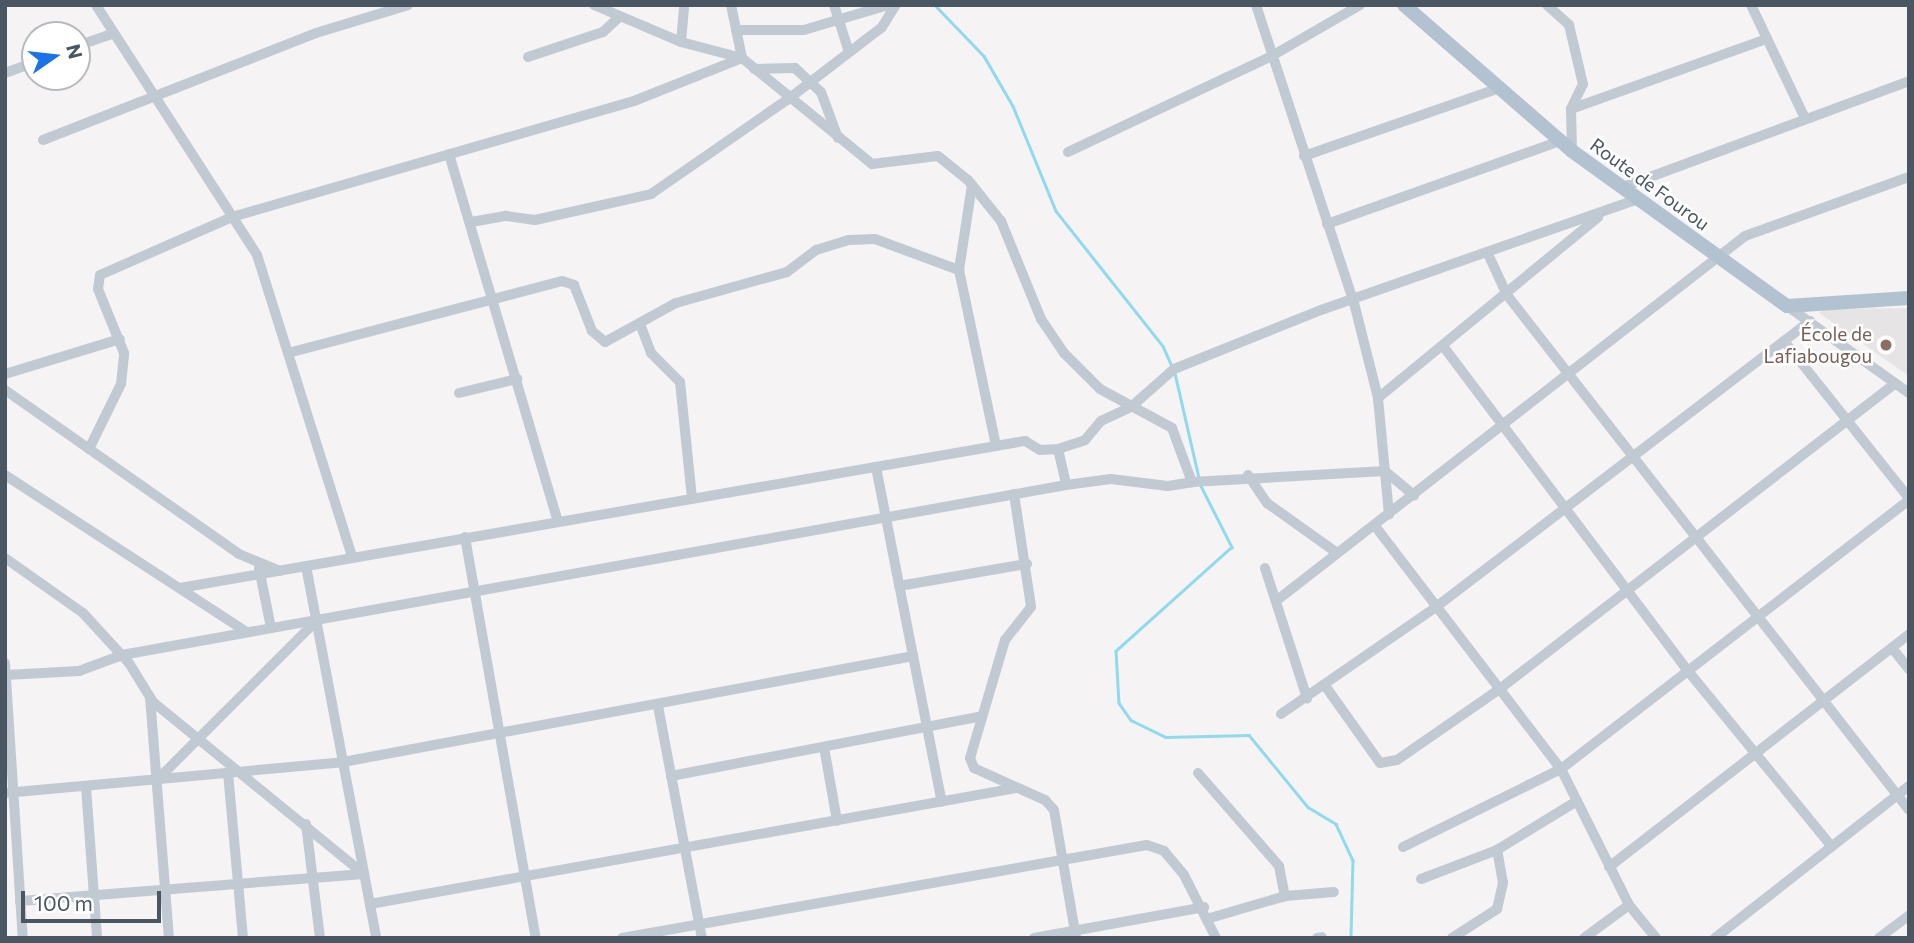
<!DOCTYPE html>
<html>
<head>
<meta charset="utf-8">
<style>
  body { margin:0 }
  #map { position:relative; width:1914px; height:943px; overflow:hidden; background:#f5f3f3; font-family:Commissioner,sans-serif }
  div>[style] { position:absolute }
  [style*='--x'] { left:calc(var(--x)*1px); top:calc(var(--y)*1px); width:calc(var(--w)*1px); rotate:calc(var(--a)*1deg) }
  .education>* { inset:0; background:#e6e4e5 }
  .stream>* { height:2.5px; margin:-1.25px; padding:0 1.25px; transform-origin:1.25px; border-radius:1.25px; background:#90daee }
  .minor>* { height:10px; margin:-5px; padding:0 5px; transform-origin:5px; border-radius:5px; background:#c1cad2 }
  .major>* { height:14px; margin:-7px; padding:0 7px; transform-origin:7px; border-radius:7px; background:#b3c2d1 }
  .dots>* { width:19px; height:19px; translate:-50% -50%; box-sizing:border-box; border:4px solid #fff; border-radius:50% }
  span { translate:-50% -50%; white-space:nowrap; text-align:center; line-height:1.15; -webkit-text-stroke:5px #fff; paint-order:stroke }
  .street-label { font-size:19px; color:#4a5661 }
  .education-label { font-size:19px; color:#785e54 }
  .right { translate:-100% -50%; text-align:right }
  .frame { position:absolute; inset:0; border:7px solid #4a5661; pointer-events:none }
  .north { position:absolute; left:21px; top:21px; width:70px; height:70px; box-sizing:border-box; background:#fff; border:2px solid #b7bbc0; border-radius:50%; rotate:76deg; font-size:19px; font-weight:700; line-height:28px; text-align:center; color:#4a5661 }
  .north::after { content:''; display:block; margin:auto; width:24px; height:32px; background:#1a73e8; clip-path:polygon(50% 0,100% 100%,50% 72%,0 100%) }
  .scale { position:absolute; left:21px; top:891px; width:140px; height:32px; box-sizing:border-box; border:4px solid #4a5661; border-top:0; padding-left:9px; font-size:21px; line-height:24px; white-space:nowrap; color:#4a5661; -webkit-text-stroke:5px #fff; paint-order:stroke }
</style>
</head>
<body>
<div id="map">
  <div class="education">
    <i style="clip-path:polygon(1909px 308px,1909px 376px,1819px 313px,1824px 309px)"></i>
  </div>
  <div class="stream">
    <i style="--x:935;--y:5;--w:71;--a:46.1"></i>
    <i style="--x:984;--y:56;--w:58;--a:59.9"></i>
    <i style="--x:1013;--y:106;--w:113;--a:67.7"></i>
    <i style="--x:1056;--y:211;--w:172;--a:51.6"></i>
    <i style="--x:1163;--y:346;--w:22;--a:66"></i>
    <i style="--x:1175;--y:373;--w:108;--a:77.1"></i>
    <i style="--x:1200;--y:484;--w:71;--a:63.1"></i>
    <i style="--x:1232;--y:547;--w:156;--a:138.1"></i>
    <i style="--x:1116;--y:651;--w:52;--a:86.7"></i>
    <i style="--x:1119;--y:703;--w:21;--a:55"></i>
    <i style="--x:1131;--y:720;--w:39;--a:26"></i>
    <i style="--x:1166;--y:737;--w:83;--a:-1.4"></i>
    <i style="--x:1249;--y:735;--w:93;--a:50.7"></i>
    <i style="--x:1308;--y:807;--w:33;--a:31"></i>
    <i style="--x:1336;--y:824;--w:40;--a:65"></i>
    <i style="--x:1353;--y:860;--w:78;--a:91.5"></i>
  </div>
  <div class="minor">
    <i style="--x:96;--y:5;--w:297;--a:57.2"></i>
    <i style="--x:257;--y:255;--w:317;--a:72.5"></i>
    <i style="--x:594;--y:5;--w:95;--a:23"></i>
    <i style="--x:681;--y:42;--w:63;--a:14.7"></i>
    <i style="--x:742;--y:58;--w:168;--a:39.2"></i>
    <i style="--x:872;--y:164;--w:66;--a:-6.9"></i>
    <i style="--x:938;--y:156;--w:38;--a:39"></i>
    <i style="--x:968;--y:180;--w:53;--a:51.2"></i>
    <i style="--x:1001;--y:221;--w:106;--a:67.8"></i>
    <i style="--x:1041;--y:319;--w:41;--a:55.9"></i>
    <i style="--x:1064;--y:353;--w:51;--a:45"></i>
    <i style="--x:1100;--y:389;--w:82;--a:28.4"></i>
    <i style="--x:1172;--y:428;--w:58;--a:69.7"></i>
    <i style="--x:1192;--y:482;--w:193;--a:-3.3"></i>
    <i style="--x:1385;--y:471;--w:38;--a:40"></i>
    <i style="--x:834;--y:5;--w:49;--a:72.3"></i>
    <i style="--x:1256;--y:5;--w:314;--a:71.8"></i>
    <i style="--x:1354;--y:303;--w:98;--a:75.8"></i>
    <i style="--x:1378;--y:398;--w:117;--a:84.6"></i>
    <i style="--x:1547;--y:5;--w:30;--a:42"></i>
    <i style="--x:1569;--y:25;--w:61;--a:76.7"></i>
    <i style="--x:1583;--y:84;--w:28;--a:116"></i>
    <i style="--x:1571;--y:109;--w:42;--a:88.6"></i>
    <i style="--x:1751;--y:5;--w:125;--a:64.5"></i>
    <i style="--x:736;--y:30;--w:68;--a:0"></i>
    <i style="--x:804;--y:30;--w:88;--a:-16.6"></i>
    <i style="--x:681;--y:42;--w:37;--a:-85"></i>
    <i style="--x:77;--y:46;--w:39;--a:-19"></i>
    <i style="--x:528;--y:57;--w:79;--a:-18.4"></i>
    <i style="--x:603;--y:32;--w:22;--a:-43"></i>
    <i style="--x:754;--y:69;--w:41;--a:-1.4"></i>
    <i style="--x:795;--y:68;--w:35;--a:43"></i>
    <i style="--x:821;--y:92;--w:49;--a:69.7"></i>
    <i style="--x:5;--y:73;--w:32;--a:-20"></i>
    <i style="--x:1571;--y:109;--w:208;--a:-19.7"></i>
    <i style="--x:43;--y:140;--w:293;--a:-21.4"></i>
    <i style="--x:316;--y:33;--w:96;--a:-16.9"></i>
    <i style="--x:1068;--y:152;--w:223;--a:-25.2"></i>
    <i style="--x:1270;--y:57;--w:104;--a:-30"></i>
    <i style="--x:449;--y:154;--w:383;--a:73.5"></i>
    <i style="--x:1304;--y:156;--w:207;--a:-19.2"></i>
    <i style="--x:972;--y:185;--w:86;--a:98.7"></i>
    <i style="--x:959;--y:270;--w:180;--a:78.1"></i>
    <i style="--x:1623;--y:187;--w:305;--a:-20.3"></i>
    <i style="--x:471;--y:222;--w:36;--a:-10"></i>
    <i style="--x:506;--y:216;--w:29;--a:8"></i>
    <i style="--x:535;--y:220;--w:119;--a:-12.6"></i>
    <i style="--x:651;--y:194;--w:165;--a:-34.7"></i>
    <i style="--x:787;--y:100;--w:120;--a:-37.5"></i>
    <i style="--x:882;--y:27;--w:26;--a:-58"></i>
    <i style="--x:1327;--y:224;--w:247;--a:-19.6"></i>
    <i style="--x:1488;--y:254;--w:45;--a:65.1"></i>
    <i style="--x:1507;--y:295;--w:653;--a:52.03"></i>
    <i style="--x:1787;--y:306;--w:150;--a:35.5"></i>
    <i style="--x:640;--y:324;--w:31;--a:69"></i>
    <i style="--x:651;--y:353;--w:41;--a:45"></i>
    <i style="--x:680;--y:382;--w:117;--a:84.1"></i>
    <i style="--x:1784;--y:341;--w:201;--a:51.5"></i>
    <i style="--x:1443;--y:346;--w:407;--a:53"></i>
    <i style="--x:1688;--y:671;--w:226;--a:50.7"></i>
    <i style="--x:288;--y:353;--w:283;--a:-14.7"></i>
    <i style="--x:562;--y:281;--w:13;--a:18"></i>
    <i style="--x:574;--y:285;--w:49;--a:68.6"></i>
    <i style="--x:592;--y:331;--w:17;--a:40"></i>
    <i style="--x:605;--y:342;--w:81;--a:-28.8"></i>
    <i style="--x:676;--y:303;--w:115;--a:-15.6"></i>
    <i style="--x:787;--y:272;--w:36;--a:-37"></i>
    <i style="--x:816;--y:250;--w:34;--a:-17"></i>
    <i style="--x:849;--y:240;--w:26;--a:-2"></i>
    <i style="--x:875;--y:239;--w:90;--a:20.3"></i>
    <i style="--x:5;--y:374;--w:120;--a:-16.9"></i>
    <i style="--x:5;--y:390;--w:286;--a:35"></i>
    <i style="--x:239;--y:554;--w:44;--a:22.5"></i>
    <i style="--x:459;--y:393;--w:60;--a:-13.6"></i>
    <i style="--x:1378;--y:398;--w:285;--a:-39.4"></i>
    <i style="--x:89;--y:449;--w:72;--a:-63.8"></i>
    <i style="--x:121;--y:384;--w:31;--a:-84"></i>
    <i style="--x:124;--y:353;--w:69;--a:-112.1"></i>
    <i style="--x:98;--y:289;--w:14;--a:-82"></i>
    <i style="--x:100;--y:275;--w:144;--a:-23.7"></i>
    <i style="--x:232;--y:217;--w:418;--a:-16.1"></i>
    <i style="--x:634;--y:101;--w:116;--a:-21.7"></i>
    <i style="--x:742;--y:58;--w:54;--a:-101.7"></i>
    <i style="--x:1058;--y:449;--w:37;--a:77"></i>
    <i style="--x:876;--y:467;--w:341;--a:78.9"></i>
    <i style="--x:5;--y:475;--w:288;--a:33"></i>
    <i style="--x:1248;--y:475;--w:34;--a:56"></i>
    <i style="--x:1267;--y:503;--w:86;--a:35.5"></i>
    <i style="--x:1014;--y:494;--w:114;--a:81.4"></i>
    <i style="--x:1031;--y:607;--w:42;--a:128.2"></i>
    <i style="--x:1005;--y:640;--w:123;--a:106.5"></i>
    <i style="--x:970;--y:758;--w:11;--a:68"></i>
    <i style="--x:974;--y:768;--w:78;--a:24.3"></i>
    <i style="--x:1045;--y:800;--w:13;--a:48"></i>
    <i style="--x:1054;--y:810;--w:130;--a:80.2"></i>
    <i style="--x:1375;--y:526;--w:306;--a:52.6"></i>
    <i style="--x:1561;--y:769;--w:152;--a:63.4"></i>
    <i style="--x:1629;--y:905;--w:43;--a:50.7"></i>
    <i style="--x:465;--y:537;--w:407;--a:80"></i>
    <i style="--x:5;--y:558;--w:95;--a:35.2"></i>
    <i style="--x:83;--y:613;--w:68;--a:47.4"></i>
    <i style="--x:129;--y:663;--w:46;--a:58.4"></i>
    <i style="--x:153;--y:702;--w:272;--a:39.2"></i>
    <i style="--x:306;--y:566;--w:379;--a:79.3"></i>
    <i style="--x:259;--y:568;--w:61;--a:78.7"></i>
    <i style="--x:1265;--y:568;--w:137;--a:72.1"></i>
    <i style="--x:899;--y:586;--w:130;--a:-9.8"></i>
    <i style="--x:180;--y:588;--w:858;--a:-9.87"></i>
    <i style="--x:1025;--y:441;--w:17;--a:31"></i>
    <i style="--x:1040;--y:450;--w:18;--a:-3"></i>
    <i style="--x:1058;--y:449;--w:28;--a:-18"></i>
    <i style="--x:1085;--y:440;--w:25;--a:-50"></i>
    <i style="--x:1101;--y:421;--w:33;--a:-25"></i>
    <i style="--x:1131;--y:407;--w:57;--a:-41.5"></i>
    <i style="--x:1174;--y:369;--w:158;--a:-21.9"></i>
    <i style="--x:1321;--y:310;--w:336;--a:-19.3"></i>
    <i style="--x:1276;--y:601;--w:594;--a:-37.89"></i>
    <i style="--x:1745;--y:236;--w:174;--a:-19.8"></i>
    <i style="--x:1892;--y:648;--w:27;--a:51"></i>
    <i style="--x:5;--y:663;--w:276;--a:86.3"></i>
    <i style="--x:6;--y:675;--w:73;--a:-3.1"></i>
    <i style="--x:79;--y:671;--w:46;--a:-20.4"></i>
    <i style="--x:122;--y:655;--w:959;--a:-10.21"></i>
    <i style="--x:1066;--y:485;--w:45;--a:-7.6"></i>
    <i style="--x:1111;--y:479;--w:57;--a:7"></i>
    <i style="--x:1168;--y:486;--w:24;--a:-9"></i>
    <i style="--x:1326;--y:687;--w:93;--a:54.6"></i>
    <i style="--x:1380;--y:763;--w:17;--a:-10"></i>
    <i style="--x:1397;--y:760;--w:126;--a:-34.7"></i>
    <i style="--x:1501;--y:688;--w:498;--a:-37.7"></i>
    <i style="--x:150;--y:697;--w:242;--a:85.5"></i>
    <i style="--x:658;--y:706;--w:236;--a:79.3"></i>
    <i style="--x:1281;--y:714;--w:188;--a:-34.6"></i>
    <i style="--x:1436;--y:607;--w:471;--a:-37.4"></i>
    <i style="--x:824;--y:747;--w:75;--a:80"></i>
    <i style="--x:228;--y:773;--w:166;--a:84.8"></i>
    <i style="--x:1198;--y:773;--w:123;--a:48.9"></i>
    <i style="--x:1279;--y:866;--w:31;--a:79"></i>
    <i style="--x:671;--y:776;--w:317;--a:-10.9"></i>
    <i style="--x:157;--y:780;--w:226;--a:-45"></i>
    <i style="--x:86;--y:787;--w:151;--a:85.8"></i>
    <i style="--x:5;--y:793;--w:339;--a:-5.2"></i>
    <i style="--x:343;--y:762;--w:580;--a:-10.53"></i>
    <i style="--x:306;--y:824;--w:115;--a:83"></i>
    <i style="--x:1403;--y:847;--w:176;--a:-26.3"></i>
    <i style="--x:1561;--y:769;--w:440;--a:-37.7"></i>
    <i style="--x:1609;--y:867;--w:380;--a:-37.8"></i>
    <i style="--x:1421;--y:879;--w:81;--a:-20.9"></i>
    <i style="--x:1497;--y:850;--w:94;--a:-31.5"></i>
    <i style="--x:20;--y:901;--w:345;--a:-4.5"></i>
    <i style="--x:370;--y:904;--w:656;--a:-10.18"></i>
    <i style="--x:1210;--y:918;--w:78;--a:-16.3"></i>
    <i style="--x:1285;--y:896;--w:49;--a:-4.7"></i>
    <i style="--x:622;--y:938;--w:533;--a:-10.05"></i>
    <i style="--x:1147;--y:845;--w:18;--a:19"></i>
    <i style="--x:1164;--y:851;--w:31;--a:50"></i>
    <i style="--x:1184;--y:875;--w:71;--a:63.1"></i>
    <i style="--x:1034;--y:938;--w:173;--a:-10.3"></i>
    <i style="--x:1317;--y:938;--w:5;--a:-11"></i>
    <i style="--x:1452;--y:938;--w:54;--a:-32.8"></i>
    <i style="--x:1497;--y:909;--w:27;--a:-77"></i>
    <i style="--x:1503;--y:883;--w:34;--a:-100"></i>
    <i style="--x:1584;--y:938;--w:56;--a:-36.3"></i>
    <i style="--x:1715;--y:938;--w:246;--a:-38.1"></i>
    <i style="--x:1879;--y:938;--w:38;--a:-37"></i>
  </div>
  <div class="major">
    <i style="--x:1404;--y:5;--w:223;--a:41"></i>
    <i style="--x:1572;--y:151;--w:265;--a:35.8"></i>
    <i style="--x:1787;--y:306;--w:122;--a:-3.8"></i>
  </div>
  <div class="dots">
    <i style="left:1886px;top:345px;background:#8d6e63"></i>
  </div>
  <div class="street-label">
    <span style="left:1650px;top:184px;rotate:36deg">Route de Fourou</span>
  </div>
  <div class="education-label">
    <span class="right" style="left:1872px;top:345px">École de<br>Lafiabougou</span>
  </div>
  <div class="frame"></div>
  <div class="north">N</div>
  <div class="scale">100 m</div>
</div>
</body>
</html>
